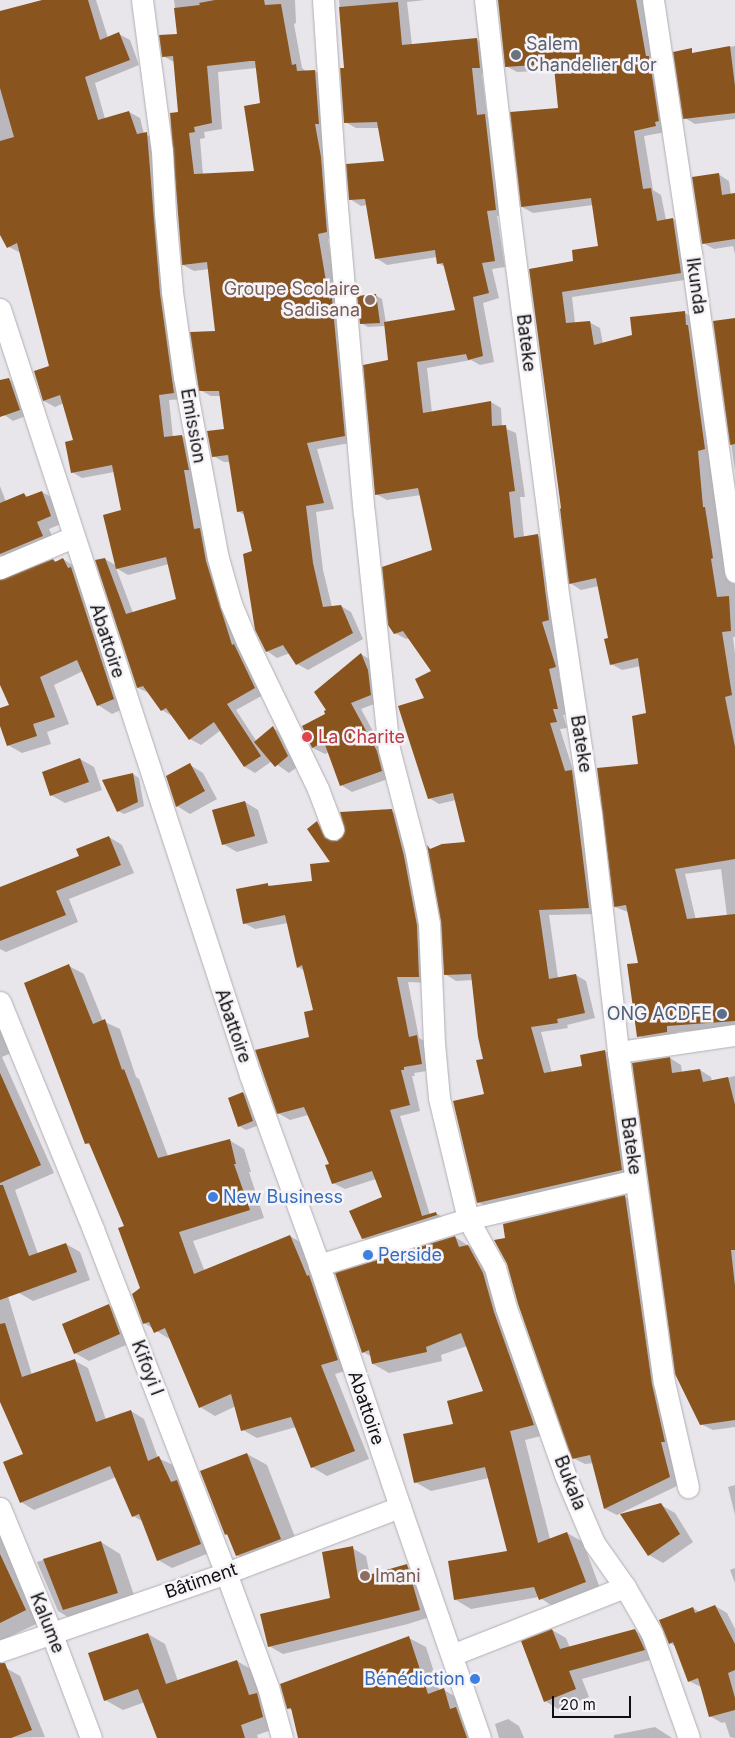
<!DOCTYPE html>
<html>
<head>
<meta charset="utf-8">
<style>
  body { margin:0 }
  #map { position:relative; width:735px; height:1738px; overflow:hidden; background:#e9e6eb; font-family:Inter,sans-serif }
  div>[style] { position:absolute }
  [style*='--x'] { left:calc(var(--x)*1px); top:calc(var(--y)*1px); width:calc(var(--w)*1px); rotate:calc(var(--a)*1deg) }
  .shadow>* { inset:0; background:#0003 }
  .building>* { inset:0; background:#89541d }
  .roads { filter:drop-shadow(0 0 1px #b1aeb3) drop-shadow(0 0 1px #b1aeb3) }
  .street>* { height:21px; margin:-10.5px; padding:0 10.5px; transform-origin:10.5px; border-radius:10.5px; background:#fff }
  .dots>* { width:14px; height:14px; translate:-50% -50%; box-sizing:border-box; border:2px solid #f6f4f8; border-radius:50% }
  span { translate:-50% -50%; white-space:nowrap; text-align:center; line-height:1.15; -webkit-text-stroke:5px #f6f4f8; paint-order:stroke }
  .worship-label { font-size:18px; color:#5b616d }
  .left { translate:0 -50%; text-align:left }
  .street-label { font-size:18px; color:#100f10 }
  .education-label { font-size:18px; color:#785e54 }
  .right { translate:-100% -50%; text-align:right }
  .health-label { font-size:18px; color:#be3a42 }
  .service-label { font-size:18px; color:#4e5e75 }
  .shop-label { font-size:18px; color:#366cbe }
  .scale { position:absolute; left:552px; top:1696px; width:79px; height:22px; box-sizing:border-box; border:2px solid #100f10; border-top:0; padding-left:6px; font-size:15px; line-height:18px; white-space:nowrap; color:#100f10; -webkit-text-stroke:4px #f6f4f8; paint-order:stroke }
</style>
</head>
<body>
<div id="map">
  <div class="shadow">
    <i style="clip-path:polygon(evenodd,48px 0,96px 0,108px 38px,119px 34px,130px 40px,139px 65px,95px 83px,105px 119px,129px 112px,140px 118px,144px 134px,157px 139px,184px 399px,169px 400px,173px 437px,182px 436px,192px 442px,265px 694px,236px 710px,257px 742px,273px 728px,287px 736px,301px 764px,289px 773px,272px 761px,255px 773px,245px 767px,221px 730px,201px 745px,190px 739px,172px 716px,162px 710px,149px 693px,138px 688px,105px 559px,117px 566px,122px 511px,114px 472px,82px 478px,72px 472px,75px 441px,64px 403px,55px 407px,44px 401px,35px 372px,51px 366px,21px 253px,9px 247px,0 228px,0 13px,48px 0,169px 564px,177px 600px,133px 613px,116px 568px,128px 575px,169px 564px)"></i>
    <i style="clip-path:polygon(evenodd,174px 0,295px 0,296px 23px,294px 24px,302px 68px,307px 72px,315px 71px,325px 77px,337px 238px,328px 239px,339px 304px,355px 442px,317px 449px,334px 509px,316px 512px,323px 570px,332px 607px,341px 606px,351px 612px,363px 639px,308px 670px,297px 664px,290px 653px,277px 658px,267px 651px,254px 552px,246px 516px,238px 511px,230px 462px,224px 462px,213px 456px,225px 430px,221px 396px,211px 396px,200px 390px,217px 332px,209px 269px,194px 271px,183px 265px,179px 113px,174px 62px,163px 56px,179px 35px,174px 0,257px 68px,262px 104px,256px 172px,203px 175px,200px 139px,205px 138px,204px 132px,222px 129px,218px 72px,257px 68px)"></i>
    <i style="clip-path:polygon(339px 0,425px 0,407px 2px,412px 45px,476px 39px,487px 45px,490px 73px,482px 74px,487px 116px,496px 122px,506px 215px,497px 216px,505px 267px,492px 269px,499px 298px,483px 303px,494px 362px,480px 365px,471px 360px,427px 368px,432px 413px,491px 402px,501px 408px,502px 427px,516px 433px,525px 497px,520px 497px,524px 537px,537px 535px,548px 541px,566px 673px,559px 675px,568px 714px,563px 715px,567px 728px,560px 729px,574px 773px,582px 778px,599px 914px,549px 915px,558px 978px,576px 975px,586px 981px,595px 1018px,567px 1025px,568px 1028px,541px 1032px,552px 1073px,584px 1067px,605px 1051px,616px 1058px,632px 1176px,489px 1208px,478px 1202px,485px 1095px,484px 1060px,473px 980px,456px 981px,445px 974px,443px 922px,429px 848px,432px 850px,467px 843px,456px 800px,439px 804px,429px 798px,426px 699px,433px 671px,410px 638px,406px 639px,395px 633px,434px 551px,421px 495px,387px 500px,376px 494px,390px 361px,386px 326px,368px 327px,361px 323px,375px 295px,382px 299px,386px 323px,456px 311px,445px 267px,438px 263px,437px 257px,387px 265px,376px 258px,367px 205px,361px 206px,350px 199px,385px 162px,379px 128px,356px 128px,345px 122px,346px 69px)"></i>
    <i style="clip-path:polygon(evenodd,498px 0,646px 0,666px 132px,644px 136px,653px 190px,661px 195px,666px 220px,673px 219px,684px 225px,691px 279px,572px 297px,575px 323px,589px 322px,600px 328px,603px 344px,634px 336px,685px 313px,695px 319px,735px 585px,735px 637px,733px 637px,735px 654px,735px 1027px,677px 1032px,678px 1038px,649px 1042px,639px 1036px,639px 964px,628px 912px,615px 907px,647px 714px,641px 666px,622px 670px,611px 664px,610px 639px,599px 586px,581px 590px,570px 583px,563px 509px,530px 270px,575px 262px,600px 247px,593px 205px,533px 213px,522px 207px,559px 110px,556px 70px,517px 72px,506px 66px,498px 0,721px 869px,727px 916px,696px 920px,685px 874px,721px 869px)"></i>
    <i style="clip-path:polygon(735px 46px,735px 119px,695px 124px,685px 118px,679px 57px)"></i>
    <i style="clip-path:polygon(718px 174px,729px 181px,731px 195px,735px 194px,735px 254px,733px 246px,714px 249px,703px 243px)"></i>
    <i style="clip-path:polygon(735px 319px,735px 471px,714px 322px)"></i>
    <i style="clip-path:polygon(9px 379px,18px 385px,28px 415px,13px 421px,0 412px,0 381px)"></i>
    <i style="clip-path:polygon(0 486px,6px 502px,23px 494px,29px 497px,42px 492px,55px 499px,63px 523px,49px 529px,55px 543px,11px 562px,0 555px)"></i>
    <i style="clip-path:polygon(63px 559px,77px 568px,127px 707px,112px 714px,98px 705px,83px 671px,54px 685px,69px 724px,47px 732px,51px 744px,22px 753px,8px 745px,0 722px,0 709px,11px 706px,0 682px,0 583px,53px 560px,57px 562px)"></i>
    <i style="clip-path:polygon(361px 654px,372px 661px,382px 701px,361px 709px,388px 759px,393px 777px,352px 792px,341px 785px,329px 752px,325px 754px,313px 748px,303px 727px,327px 714px)"></i>
    <i style="clip-path:polygon(80px 759px,94px 767px,102px 790px,65px 803px,51px 795px)"></i>
    <i style="clip-path:polygon(190px 765px,203px 773px,217px 799px,190px 814px,177px 806px)"></i>
    <i style="clip-path:polygon(133px 774px,139px 778px,144px 806px,124px 814px,118px 811px)"></i>
    <i style="clip-path:polygon(245px 802px,258px 810px,268px 843px,237px 852px,223px 844px)"></i>
    <i style="clip-path:polygon(391px 811px,403px 817px,430px 983px,408px 982px,419px 1038px,428px 1043px,433px 1070px,414px 1073px,415px 1076px,412px 1076px,420px 1111px,400px 1116px,430px 1215px,436px 1213px,447px 1220px,374px 1244px,363px 1238px,383px 1198px,376px 1179px,345px 1189px,333px 1183px,331px 1165px,308px 1115px,290px 1120px,278px 1113px,311px 1038px,314px 1011px,305px 971px,298px 967px,288px 923px,255px 929px,244px 923px,267px 884px,272px 887px,313px 882px,333px 863px,317px 823px,328px 829px,334px 842px,339px 842px)"></i>
    <i style="clip-path:polygon(109px 837px,122px 845px,134px 873px,69px 899px,78px 922px,6px 952px,0 949px,0 888px,80px 856px)"></i>
    <i style="clip-path:polygon(69px 966px,84px 974px,103px 1021px,120px 1029px,136px 1077px,139px 1079px,168px 1156px,229px 1140px,244px 1149px,251px 1172px,249px 1172px,264px 1218px,193px 1241px,205px 1272px,290px 1236px,305px 1245px,352px 1369px,335px 1374px,369px 1459px,327px 1476px,312px 1467px,296px 1427px,257px 1438px,243px 1430px,236px 1406px,215px 1416px,200px 1407px,171px 1340px,144px 1323px,141px 1288px,125px 1226px,92px 1146px,86px 1143px)"></i>
    <i style="clip-path:polygon(0 1025px,11px 1053px,2px 1057px,54px 1173px,15px 1190px,38px 1254px,66px 1244px,80px 1252px,90px 1280px,33px 1301px,19px 1293px,0 1241px)"></i>
    <i style="clip-path:polygon(670px 1058px,681px 1065px,682px 1073px,700px 1070px,711px 1077px,712px 1081px,735px 1076px,735px 1427px,713px 1430px,701px 1424px)"></i>
    <i style="clip-path:polygon(243px 1093px,249px 1097px,259px 1125px,246px 1130px,239px 1126px)"></i>
    <i style="clip-path:polygon(625px 1197px,637px 1203px,681px 1484px,617px 1515px,605px 1509px,594px 1463px,585px 1464px,573px 1458px)"></i>
    <i style="clip-path:polygon(455px 1237px,484px 1256px,549px 1434px,525px 1440px,550px 1539px,567px 1533px,583px 1542px,601px 1591px,555px 1608px,539px 1597px,471px 1609px,456px 1600px,508px 1552px,489px 1478px,431px 1491px,415px 1482px,455px 1425px,485px 1392px,467px 1346px,441px 1355px,442px 1361px,389px 1373px,373px 1364px,372px 1357px,363px 1352px)"></i>
    <i style="clip-path:polygon(0 1289px,7px 1293px,32px 1375px,75px 1361px,88px 1368px,106px 1420px,131px 1411px,144px 1419px,158px 1458px,173px 1465px,214px 1551px,172px 1568px,158px 1560px,144px 1522px,133px 1516px,116px 1477px,34px 1510px,21px 1502px,25px 1454px,0 1399px)"></i>
    <i style="clip-path:polygon(108px 1305px,122px 1313px,133px 1342px,89px 1361px,75px 1353px)"></i>
    <i style="clip-path:polygon(247px 1454px,267px 1465px,300px 1550px,256px 1567px,237px 1555px,229px 1536px,226px 1534px)"></i>
    <i style="clip-path:polygon(735px 1485px,735px 1515px,728px 1487px)"></i>
    <i style="clip-path:polygon(661px 1505px,675px 1513px,693px 1542px,663px 1563px,649px 1555px)"></i>
    <i style="clip-path:polygon(0 1522px,45px 1620px,0 1641px)"></i>
    <i style="clip-path:polygon(101px 1542px,120px 1554px,137px 1604px,78px 1623px,58px 1611px,37px 1562px)"></i>
    <i style="clip-path:polygon(352px 1548px,366px 1556px,370px 1576px,406px 1566px,420px 1573px,433px 1616px,408px 1624px,283px 1654px,269px 1646px,332px 1599px)"></i>
    <i style="clip-path:polygon(735px 1568px,735px 1583px,730px 1570px)"></i>
    <i style="clip-path:polygon(715px 1606px,727px 1613px,735px 1629px,735px 1738px,730px 1737px,725px 1722px,722px 1723px,710px 1716px,701px 1687px,689px 1681px,675px 1646px,670px 1643px,693px 1608px,700px 1612px)"></i>
    <i style="clip-path:polygon(552px 1630px,566px 1638px,570px 1648px,634px 1630px,648px 1638px,657px 1658px,582px 1679px,589px 1697px,558px 1709px,545px 1701px)"></i>
    <i style="clip-path:polygon(148px 1634px,165px 1644px,178px 1681px,237px 1661px,254px 1671px,280px 1727px,257px 1735px,258px 1738px,158px 1738px,145px 1702px,123px 1710px,105px 1700px)"></i>
    <i style="clip-path:polygon(409px 1638px,426px 1647px,440px 1691px,444px 1690px,461px 1700px,480px 1738px,300px 1738px,293px 1711px,288px 1708px)"></i>
    <i style="clip-path:polygon(6px 1668px,20px 1676px,45px 1737px,0 1738px,0 1671px)"></i>
    <i style="clip-path:polygon(508px 1719px,519px 1726px,524px 1738px,499px 1738px,495px 1724px)"></i>
    <i style="clip-path:polygon(655px 1727px,672px 1738px,614px 1738px,614px 1735px)"></i>
  </div>
  <div class="building">
    <i style="clip-path:polygon(42px 0,88px 0,100px 40px,119px 32px,130px 60px,85px 77px,98px 120px,129px 111px,137px 134px,147px 132px,160px 293px,174px 393px,159px 395px,164px 437px,182px 435px,189px 470px,184px 470px,194px 529px,200px 528px,206px 561px,232px 645px,234px 644px,255px 688px,227px 704px,261px 756px,244px 767px,214px 722px,189px 740px,166px 708px,161px 711px,143px 686px,137px 688px,95px 560px,105px 558px,126px 614px,176px 599px,166px 557px,116px 569px,103px 515px,121px 510px,112px 465px,71px 473px,65px 442px,73px 440px,60px 395px,43px 401px,34px 371px,49px 366px,17px 243px,7px 248px,0 235px,0 141px,14px 137px,0 88px,0 11px)"></i>
    <i style="clip-path:polygon(evenodd,215px 0,264px 0,265px 5px,281px 4px,292px 65px,296px 64px,297px 71px,315px 70px,319px 124px,315px 124px,321px 157px,327px 232px,318px 234px,329px 299px,332px 298px,345px 436px,307px 443px,324px 503px,306px 506px,313px 563px,323px 607px,341px 605px,353px 633px,296px 665px,283px 645px,266px 652px,255px 630px,243px 554px,252px 551px,243px 511px,237px 512px,228px 455px,212px 457px,207px 431px,224px 429px,219px 391px,199px 391px,190px 332px,215px 331px,207px 262px,182px 265px,170px 113px,178px 112px,173px 56px,162px 57px,159px 35px,177px 34px,174px 8px,200px 5px,199px 3px,215px 0,250px 61px,255px 61px,260px 103px,244px 106px,254px 171px,194px 174px,189px 133px,195px 132px,194px 127px,212px 123px,207px 66px,250px 61px)"></i>
    <i style="clip-path:polygon(498px 0,636px 0,646px 56px,649px 56px,659px 121px,655px 122px,656px 126px,634px 131px,643px 189px,651px 188px,657px 221px,673px 218px,681px 273px,562px 292px,566px 323px,590px 321px,594px 345px,632px 335px,630px 317px,685px 311px,686px 325px,688px 325px,705px 449px,698px 451px,703px 507px,705px 507px,713px 558px,711px 559px,717px 597px,729px 596px,731px 631px,722px 632px,732px 695px,725px 697px,735px 747px,735px 859px,675px 869px,687px 919px,735px 914px,735px 1021px,667px 1026px,667px 1032px,637px 1037px,627px 964px,638px 963px,626px 905px,614px 907px,597px 768px,638px 764px,632px 716px,646px 713px,638px 658px,610px 665px,604px 639px,608px 638px,596px 578px,569px 584px,560px 509px,561px 508px,529px 269px,573px 261px,572px 250px,598px 246px,591px 198px,521px 207px,510px 112px,558px 108px,554px 67px,552px 67px,552px 64px,505px 67px)"></i>
    <i style="clip-path:polygon(398px 2px,402px 45px,477px 38px,480px 68px,472px 68px,477px 115px,485px 114px,496px 210px,487px 211px,495px 261px,482px 263px,489px 293px,473px 297px,483px 356px,468px 360px,466px 354px,417px 362px,423px 413px,491px 401px,492px 426px,506px 425px,515px 491px,509px 492px,514px 538px,538px 534px,549px 620px,542px 622px,556px 667px,549px 669px,558px 709px,553px 709px,557px 722px,550px 723px,565px 771px,572px 770px,589px 908px,539px 910px,549px 979px,576px 974px,585px 1013px,557px 1019px,558px 1023px,531px 1027px,544px 1073px,582px 1066px,580px 1055px,605px 1050px,622px 1170px,477px 1203px,453px 1101px,484px 1094px,476px 1060px,483px 1059px,478px 1037px,471px 974px,444px 975px,441px 922px,427px 845px,430px 849px,442px 844px,465px 842px,453px 793px,428px 799px,398px 706px,424px 698px,415px 679px,431px 671px,403px 631px,394px 634px,388px 625px,382px 567px,432px 550px,418px 488px,375px 495px,363px 365px,388px 360px,384px 322px,455px 310px,443px 263px,437px 264px,435px 250px,375px 259px,365px 199px,349px 200px,346px 164px,384px 161px,377px 122px,344px 123px,340px 68px,344px 68px,339px 7px)"></i>
    <i style="clip-path:polygon(730px 46px,735px 86px,735px 113px,683px 119px,673px 52px,692px 48px,692px 53px)"></i>
    <i style="clip-path:polygon(719px 173px,722px 195px,735px 193px,735px 239px,702px 244px,692px 177px)"></i>
    <i style="clip-path:polygon(376px 294px,380px 323px,360px 324px,357px 296px)"></i>
    <i style="clip-path:polygon(735px 318px,735px 444px,730px 445px,713px 321px)"></i>
    <i style="clip-path:polygon(9px 378px,20px 410px,0 417px,0 380px)"></i>
    <i style="clip-path:polygon(42px 491px,51px 516px,37px 522px,43px 536px,0 554px,0 503px,24px 493px,26px 497px)"></i>
    <i style="clip-path:polygon(63px 558px,68px 568px,71px 567px,114px 699px,97px 706px,77px 660px,40px 677px,55px 717px,33px 724px,37px 736px,7px 746px,0 726px,0 708px,9px 705px,0 685px,0 580px,53px 559px,55px 562px)"></i>
    <i style="clip-path:polygon(361px 653px,368px 670px,371px 695px,351px 703px,377px 751px,382px 771px,340px 786px,324px 742px,312px 748px,302px 726px,325px 714px,324px 711px,326px 710px,314px 692px)"></i>
    <i style="clip-path:polygon(273px 726px,288px 756px,275px 767px,254px 742px)"></i>
    <i style="clip-path:polygon(80px 758px,89px 782px,50px 796px,42px 772px)"></i>
    <i style="clip-path:polygon(190px 763px,205px 791px,176px 807px,166px 776px)"></i>
    <i style="clip-path:polygon(133px 773px,138px 802px,117px 812px,102px 780px)"></i>
    <i style="clip-path:polygon(245px 801px,255px 836px,222px 845px,212px 810px)"></i>
    <i style="clip-path:polygon(392px 809px,404px 856px,417px 925px,419px 977px,397px 977px,409px 1037px,417px 1035px,422px 1064px,404px 1067px,404px 1070px,401px 1070px,410px 1105px,390px 1110px,422px 1216px,436px 1212px,437px 1215px,362px 1239px,349px 1211px,382px 1197px,372px 1171px,332px 1184px,325px 1165px,329px 1164px,304px 1107px,277px 1114px,255px 1050px,309px 1037px,304px 1012px,313px 1010px,302px 965px,297px 968px,285px 915px,243px 924px,236px 889px,268px 883px,268px 886px,312px 881px,310px 864px,330px 862px,307px 829px,317px 821px,325px 838px,337px 841px,342px 837px,345px 831px,340px 812px)"></i>
    <i style="clip-path:polygon(109px 836px,121px 865px,56px 891px,66px 915px,0 941px,0 887px,79px 856px,76px 849px)"></i>
    <i style="clip-path:polygon(69px 964px,93px 1024px,105px 1019px,122px 1070px,124px 1069px,158px 1158px,230px 1139px,236px 1164px,234px 1164px,250px 1210px,179px 1232px,194px 1274px,290px 1235px,307px 1276px,309px 1275px,338px 1360px,321px 1365px,355px 1451px,311px 1468px,291px 1417px,241px 1431px,231px 1394px,199px 1408px,165px 1328px,154px 1333px,149px 1322px,143px 1324px,132px 1294px,140px 1288px,118px 1228px,124px 1226px,89px 1143px,85px 1144px,24px 983px)"></i>
    <i style="clip-path:polygon(670px 1057px,672px 1073px,700px 1069px,703px 1082px,728px 1077px,735px 1105px,735px 1250px,731px 1250px,735px 1286px,735px 1420px,700px 1425px,675px 1374px,632px 1063px)"></i>
    <i style="clip-path:polygon(0 1073px,41px 1165px,0 1183px)"></i>
    <i style="clip-path:polygon(243px 1092px,253px 1121px,238px 1127px,228px 1098px)"></i>
    <i style="clip-path:polygon(0 1185px,3px 1185px,29px 1256px,66px 1243px,77px 1272px,0 1300px)"></i>
    <i style="clip-path:polygon(625px 1195px,652px 1384px,665px 1442px,661px 1442px,670px 1477px,604px 1509px,590px 1455px,572px 1459px,518px 1304px,507px 1264px,494px 1240px,505px 1238px,503px 1224px)"></i>
    <i style="clip-path:polygon(455px 1236px,459px 1247px,468px 1245px,483px 1273px,494px 1312px,534px 1425px,510px 1431px,538px 1543px,567px 1532px,586px 1582px,539px 1600px,534px 1587px,454px 1600px,448px 1561px,507px 1551px,485px 1467px,414px 1483px,403px 1434px,453px 1424px,447px 1401px,483px 1391px,461px 1333px,426px 1347px,427px 1352px,372px 1364px,369px 1350px,362px 1353px,335px 1273px)"></i>
    <i style="clip-path:polygon(109px 1304px,120px 1334px,74px 1354px,62px 1324px)"></i>
    <i style="clip-path:polygon(5px 1323px,22px 1377px,75px 1359px,96px 1422px,131px 1410px,148px 1461px,159px 1456px,171px 1482px,177px 1480px,201px 1544px,157px 1561px,139px 1514px,132px 1517px,110px 1466px,20px 1503px,3px 1462px,23px 1454px,0 1402px,0 1324px)"></i>
    <i style="clip-path:polygon(247px 1453px,281px 1539px,236px 1556px,227px 1534px,225px 1535px,200px 1471px)"></i>
    <i style="clip-path:polygon(661px 1503px,680px 1534px,648px 1556px,620px 1514px)"></i>
    <i style="clip-path:polygon(101px 1541px,118px 1593px,63px 1610px,43px 1559px)"></i>
    <i style="clip-path:polygon(353px 1546px,358px 1578px,407px 1564px,420px 1610px,268px 1647px,260px 1614px,330px 1598px,322px 1552px)"></i>
    <i style="clip-path:polygon(0 1554px,26px 1610px,0 1623px)"></i>
    <i style="clip-path:polygon(715px 1605px,735px 1644px,735px 1670px,728px 1673px,735px 1698px,735px 1710px,709px 1717px,698px 1678px,688px 1682px,673px 1642px,669px 1644px,659px 1620px,693px 1607px,695px 1613px)"></i>
    <i style="clip-path:polygon(552px 1629px,560px 1649px,635px 1629px,645px 1650px,569px 1671px,576px 1689px,544px 1702px,521px 1641px)"></i>
    <i style="clip-path:polygon(148px 1633px,166px 1684px,237px 1660px,249px 1695px,257px 1693px,263px 1717px,241px 1725px,245px 1738px,157px 1738px,138px 1689px,104px 1701px,88px 1653px)"></i>
    <i style="clip-path:polygon(409px 1636px,428px 1694px,444px 1688px,450px 1709px,456px 1707px,467px 1738px,298px 1738px,291px 1708px,287px 1709px,280px 1684px)"></i>
    <i style="clip-path:polygon(0 1663px,5px 1663px,32px 1730px,11px 1738px,0 1738px)"></i>
  </div>
  <div class="roads">
    <div class="street">
      <i style="--x:142;--y:0;--w:152;--a:82.5"></i>
      <i style="--x:162;--y:151;--w:62;--a:87.2"></i>
      <i style="--x:165;--y:213;--w:79;--a:84.9"></i>
      <i style="--x:172;--y:292;--w:86;--a:82"></i>
      <i style="--x:184;--y:377;--w:184;--a:79.4"></i>
      <i style="--x:218;--y:558;--w:48;--a:74.2"></i>
      <i style="--x:231;--y:604;--w:41;--a:67.2"></i>
      <i style="--x:247;--y:642;--w:163;--a:64.2"></i>
      <i style="--x:318;--y:789;--w:43;--a:69.4"></i>
      <i style="--x:323;--y:0;--w:196;--a:86.2"></i>
      <i style="--x:336;--y:196;--w:318;--a:85"></i>
      <i style="--x:364;--y:513;--w:237;--a:84"></i>
      <i style="--x:389;--y:749;--w:107;--a:75.4"></i>
      <i style="--x:416;--y:853;--w:72;--a:79.6"></i>
      <i style="--x:429;--y:924;--w:119;--a:87.6"></i>
      <i style="--x:434;--y:1043;--w:55;--a:84.8"></i>
      <i style="--x:439;--y:1098;--w:124;--a:76.5"></i>
      <i style="--x:468;--y:1219;--w:56;--a:61.1"></i>
      <i style="--x:495;--y:1268;--w:41;--a:74.6"></i>
      <i style="--x:506;--y:1308;--w:177;--a:70.5"></i>
      <i style="--x:565;--y:1475;--w:74;--a:66.9"></i>
      <i style="--x:594;--y:1543;--w:54;--a:54.8"></i>
      <i style="--x:625;--y:1587;--w:54;--a:60.1"></i>
      <i style="--x:652;--y:1634;--w:110;--a:70.4"></i>
      <i style="--x:485;--y:0;--w:212;--a:83.5"></i>
      <i style="--x:509;--y:211;--w:379;--a:82.7"></i>
      <i style="--x:557;--y:587;--w:230;--a:81.5"></i>
      <i style="--x:591;--y:814;--w:240;--a:83.5"></i>
      <i style="--x:618;--y:1052;--w:333;--a:82.1"></i>
      <i style="--x:664;--y:1382;--w:108;--a:77.1"></i>
      <i style="--x:653;--y:0;--w:256;--a:81.5"></i>
      <i style="--x:691;--y:253;--w:322;--a:82.1"></i>
      <i style="--x:0;--y:309;--w:806;--a:71.92"></i>
      <i style="--x:250;--y:1075;--w:202;--a:70"></i>
      <i style="--x:319;--y:1265;--w:255;--a:71.5"></i>
      <i style="--x:400;--y:1507;--w:244;--a:70.9"></i>
      <i style="--x:0;--y:568;--w:79;--a:-23"></i>
      <i style="--x:0;--y:1002;--w:245;--a:67.7"></i>
      <i style="--x:93;--y:1229;--w:369;--a:68.9"></i>
      <i style="--x:226;--y:1573;--w:121;--a:69.8"></i>
      <i style="--x:268;--y:1687;--w:53;--a:74.6"></i>
      <i style="--x:618;--y:1052;--w:118;--a:-8.3"></i>
      <i style="--x:319;--y:1265;--w:156;--a:-17.2"></i>
      <i style="--x:468;--y:1219;--w:172;--a:-13.1"></i>
      <i style="--x:0;--y:1508;--w:134;--a:67.6"></i>
      <i style="--x:51;--y:1632;--w:113;--a:69.3"></i>
      <i style="--x:0;--y:1651;--w:239;--a:-19"></i>
      <i style="--x:226;--y:1573;--w:186;--a:-20.8"></i>
      <i style="--x:452;--y:1655;--w:186;--a:-21.5"></i>
    </div>
  </div>
  <div class="dots">
    <i style="left:516px;top:55px;background:#6b7280"></i>
    <i style="left:370px;top:300px;background:#8d6e63"></i>
    <i style="left:307px;top:737px;background:#e0444e"></i>
    <i style="left:722px;top:1014px;background:#5c6f8a"></i>
    <i style="left:213px;top:1197px;background:#3f7fe0"></i>
    <i style="left:368px;top:1255px;background:#3f7fe0"></i>
    <i style="left:365px;top:1576px;background:#8d6e63"></i>
    <i style="left:475px;top:1679px;background:#3f7fe0"></i>
  </div>
  <div class="worship-label">
    <span class="left" style="left:526px;top:55px">Salem<br>Chandelier d'or</span>
  </div>
  <div class="street-label">
    <span style="left:696px;top:286px;rotate:82deg">Ikunda</span>
    <span style="left:526px;top:343px;rotate:83deg">Bateke</span>
    <span style="left:193px;top:426px;rotate:80deg">Emission</span>
    <span style="left:107px;top:641px;rotate:72deg">Abattoire</span>
    <span style="left:581px;top:744px;rotate:81deg">Bateke</span>
    <span style="left:233px;top:1026px;rotate:71deg">Abattoire</span>
    <span style="left:631px;top:1146px;rotate:82deg">Bateke</span>
    <span style="left:147px;top:1368px;rotate:69deg">Kifoyi I</span>
    <span style="left:366px;top:1408px;rotate:71deg">Abattoire</span>
    <span style="left:570px;top:1483px;rotate:68deg">Bukala</span>
    <span style="left:201px;top:1581px;rotate:-19deg">Bâtiment</span>
    <span style="left:47px;top:1623px;rotate:68deg">Kalume</span>
  </div>
  <div class="education-label">
    <span class="right" style="left:360px;top:300px">Groupe Scolaire<br>Sadisana</span>
    <span class="left" style="left:375px;top:1576px">Imani</span>
  </div>
  <div class="health-label">
    <span class="left" style="left:318px;top:737px">La Charite</span>
  </div>
  <div class="service-label">
    <span class="right" style="left:712px;top:1014px">ONG ACDFE</span>
  </div>
  <div class="shop-label">
    <span class="left" style="left:223px;top:1197px">New Business</span>
    <span class="left" style="left:378px;top:1255px">Perside</span>
    <span class="right" style="left:465px;top:1679px">Bénédiction</span>
  </div>
  <div class="scale">20 m</div>
</div>
</body>
</html>
